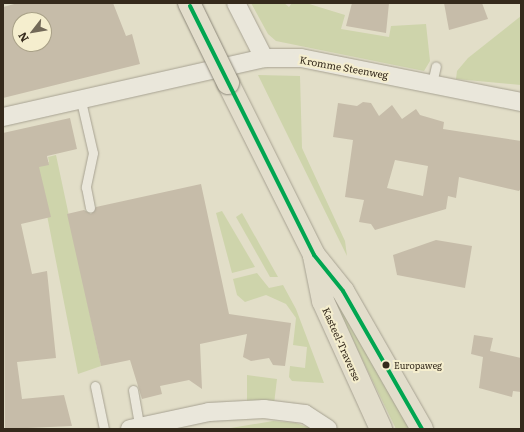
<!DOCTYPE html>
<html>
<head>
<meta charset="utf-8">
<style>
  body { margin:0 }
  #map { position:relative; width:524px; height:432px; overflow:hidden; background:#e2dec8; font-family:Literata,serif }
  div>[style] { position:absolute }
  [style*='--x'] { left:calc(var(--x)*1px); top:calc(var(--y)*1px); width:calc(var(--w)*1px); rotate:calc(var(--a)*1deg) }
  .green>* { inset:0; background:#ced4ab }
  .building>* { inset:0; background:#c6bca9 }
  .roads { filter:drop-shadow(0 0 1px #a7a292) drop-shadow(0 0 1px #a7a292) }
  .service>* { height:9px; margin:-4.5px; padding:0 4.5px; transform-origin:4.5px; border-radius:4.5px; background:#eae7db }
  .minor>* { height:18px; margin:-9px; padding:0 9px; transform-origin:9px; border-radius:9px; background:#eae7db }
  .primary>* { height:22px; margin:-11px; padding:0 11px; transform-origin:11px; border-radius:11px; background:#e2ddcb }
  .bridges { filter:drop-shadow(0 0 1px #8c8779) drop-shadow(0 0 1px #8c8779) }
  .primary-bridge>* { height:22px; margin:-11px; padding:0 11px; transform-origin:11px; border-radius:11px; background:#e2ddcb }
  .bus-1>* { height:4px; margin:-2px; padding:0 2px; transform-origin:2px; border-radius:2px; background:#00a651 }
  .dots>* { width:11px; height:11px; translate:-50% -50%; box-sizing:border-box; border:2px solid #f5eece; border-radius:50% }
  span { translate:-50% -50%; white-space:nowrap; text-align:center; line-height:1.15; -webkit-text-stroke:4px #f5eece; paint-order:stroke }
  .bus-label { font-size:9px; color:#352a1c }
  .left { translate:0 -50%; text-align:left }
  .street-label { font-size:10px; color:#352a1c }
  .frame { position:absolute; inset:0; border:4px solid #352a1c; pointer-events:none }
  .north { position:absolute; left:12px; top:12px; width:40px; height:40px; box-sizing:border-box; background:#f5eece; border:1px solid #a8a087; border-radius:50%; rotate:239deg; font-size:11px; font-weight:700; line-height:16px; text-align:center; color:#352a1c }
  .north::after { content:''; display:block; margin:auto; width:14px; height:18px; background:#726958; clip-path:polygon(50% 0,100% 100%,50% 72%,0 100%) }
</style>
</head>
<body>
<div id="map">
  <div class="green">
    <i style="clip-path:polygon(251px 3px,284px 3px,289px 7px,292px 3px,306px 3px,345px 15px,341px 29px,389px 37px,391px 26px,426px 24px,430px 61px,424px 71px,276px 41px,268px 34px)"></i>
    <i style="clip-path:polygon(521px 16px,521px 85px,456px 79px,457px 71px,468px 58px)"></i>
    <i style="clip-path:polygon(258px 75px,300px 76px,302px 148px,345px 241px,347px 256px)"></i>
    <i style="clip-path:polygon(56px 155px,101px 366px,78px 374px,37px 164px,49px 162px,48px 157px)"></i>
    <i style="clip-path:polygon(222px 211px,255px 267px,232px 273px,216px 213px)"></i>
    <i style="clip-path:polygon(242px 213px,278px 277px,270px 277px,236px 217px)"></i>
    <i style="clip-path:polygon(257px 273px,269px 288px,283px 285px,296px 309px,324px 383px,292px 381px,289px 377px,290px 366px,305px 368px,307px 347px,293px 345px,296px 318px,286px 304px,266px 295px,245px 302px,237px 295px,233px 279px)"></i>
    <i style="clip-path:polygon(332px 288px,415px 429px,396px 429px,328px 289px)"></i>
    <i style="clip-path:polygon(247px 375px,277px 379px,274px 404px,247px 402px)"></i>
    <i style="clip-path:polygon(273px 421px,296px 423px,313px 429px,225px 429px)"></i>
  </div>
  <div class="building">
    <i style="clip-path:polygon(evenodd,18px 3px,113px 3px,126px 36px,132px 34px,140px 64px,3px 98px,3px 7px,18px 3px,20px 20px,44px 20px,44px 44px,20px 44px,20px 20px)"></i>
    <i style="clip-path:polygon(352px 3px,389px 3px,386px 33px,346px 26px)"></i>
    <i style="clip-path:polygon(444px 3px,482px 3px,488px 19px,449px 30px)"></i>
    <i style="clip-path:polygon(evenodd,363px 102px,371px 103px,379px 116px,392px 105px,402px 119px,416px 109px,420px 115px,444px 122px,443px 129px,521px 141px,521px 188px,519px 191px,459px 177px,456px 198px,448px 196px,446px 209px,375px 230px,371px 224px,359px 222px,364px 200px,345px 197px,353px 140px,333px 137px,338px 103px,357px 106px,363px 102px,395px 160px,428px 166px,423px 196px,387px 188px,395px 160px)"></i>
    <i style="clip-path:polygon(70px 118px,77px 149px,47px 156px,49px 165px,39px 167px,51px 217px,21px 224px,32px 274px,47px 271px,56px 358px,17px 362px,22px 399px,64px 395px,72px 426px,5px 429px,3px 133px)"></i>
    <i style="clip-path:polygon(201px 184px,229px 314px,291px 323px,285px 366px,273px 365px,269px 358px,251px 361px,243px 357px,247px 334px,200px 344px,202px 389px,189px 380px,160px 386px,162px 394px,142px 399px,130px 360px,101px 366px,67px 214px,84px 210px,91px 214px,96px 207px)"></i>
    <i style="clip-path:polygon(436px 240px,472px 246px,465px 288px,397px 275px,393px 255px)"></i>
    <i style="clip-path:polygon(474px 335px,493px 338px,490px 351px,521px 358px,521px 392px,513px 391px,512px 397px,479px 388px,483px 357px,471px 354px)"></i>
  </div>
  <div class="roads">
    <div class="service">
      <i style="--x:432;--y:83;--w:17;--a:-77"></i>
      <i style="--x:81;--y:101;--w:53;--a:77"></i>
      <i style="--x:93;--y:153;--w:35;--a:102"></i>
      <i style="--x:86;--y:187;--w:21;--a:79"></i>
      <i style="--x:95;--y:386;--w:44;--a:78.2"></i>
      <i style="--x:133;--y:390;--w:36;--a:80"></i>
    </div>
    <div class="minor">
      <i style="--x:236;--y:3;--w:62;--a:63"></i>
      <i style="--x:3;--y:117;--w:268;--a:-12.7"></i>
      <i style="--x:264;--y:58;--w:37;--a:0"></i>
      <i style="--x:301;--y:58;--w:224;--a:11.3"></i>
      <i style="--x:130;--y:429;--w:81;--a:-12.1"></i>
      <i style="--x:209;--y:412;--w:55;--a:-3.1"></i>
      <i style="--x:264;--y:409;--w:41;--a:7"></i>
      <i style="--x:305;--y:414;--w:27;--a:33"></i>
    </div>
    <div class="primary">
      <i style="--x:228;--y:83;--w:192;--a:63.4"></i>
      <i style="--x:314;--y:255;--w:46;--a:51.1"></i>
      <i style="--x:343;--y:291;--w:159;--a:60.2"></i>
      <i style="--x:314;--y:256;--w:46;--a:78.7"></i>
      <i style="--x:323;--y:301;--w:141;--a:65.6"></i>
    </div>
  </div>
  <div class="bridges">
    <div class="primary-bridge">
      <i style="--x:189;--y:3;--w:89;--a:64"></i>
    </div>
  </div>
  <div class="bus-1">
    <i style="--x:190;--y:6;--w:278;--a:63.5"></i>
    <i style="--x:314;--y:255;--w:46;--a:51.1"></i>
    <i style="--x:343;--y:291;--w:159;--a:60.2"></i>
  </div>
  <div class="dots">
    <i style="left:386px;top:365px;background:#352a1c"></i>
  </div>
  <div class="bus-label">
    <span class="left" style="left:394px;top:365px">Europaweg</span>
  </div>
  <div class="street-label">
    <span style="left:344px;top:67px;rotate:10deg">Kromme Steenweg</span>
    <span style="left:342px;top:344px;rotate:66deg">Kasteel-Traverse</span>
  </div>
  <div class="frame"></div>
  <div class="north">N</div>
</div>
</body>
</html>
